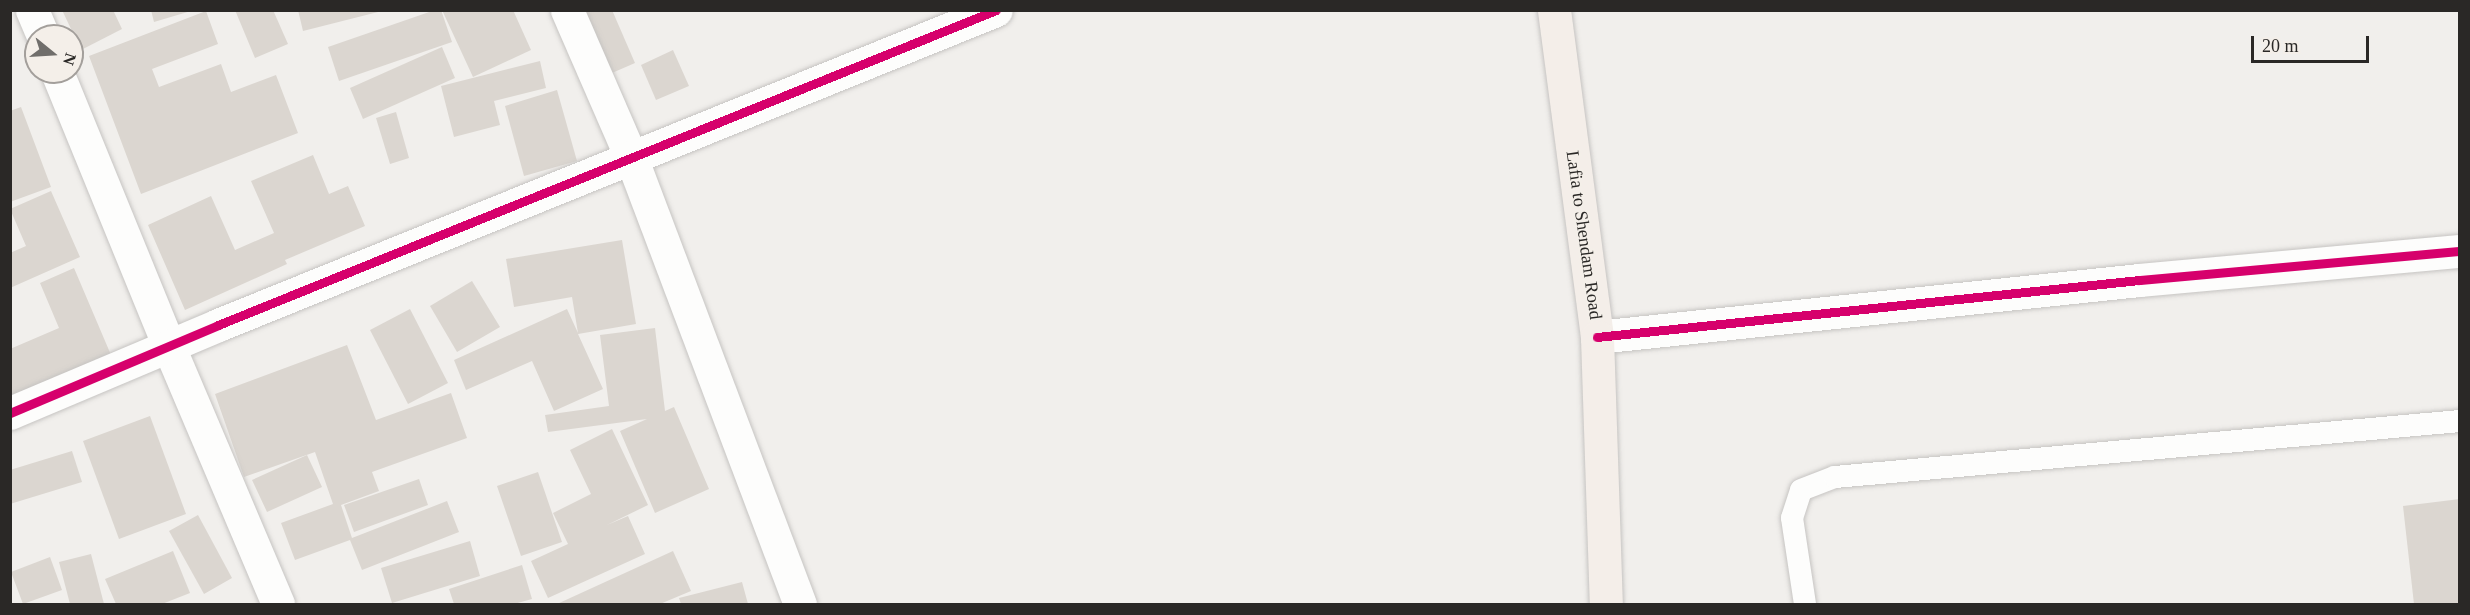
<!DOCTYPE html>
<html>
<head>
<meta charset="utf-8">
<style>
  body { margin:0 }
  #map { position:relative; width:2470px; height:615px; overflow:hidden; background:#f1efec; font-family:Georgia,serif }
  div>[style] { position:absolute }
  [style*='--x'] { left:calc(var(--x)*1px); top:calc(var(--y)*1px); width:calc(var(--w)*1px); rotate:calc(var(--a)*1deg) }
  .building>* { inset:0; background:#dbd6d0 }
  .roads { filter:drop-shadow(0 0 2px #c6c4c2) drop-shadow(0 0 2px #c6c4c2) }
  .lane>* { height:22px; margin:-11px; padding:0 11px; transform-origin:11px; border-radius:11px; background:#fdfdfc }
  .street>* { height:33px; margin:-16.5px; padding:0 16.5px; transform-origin:16.5px; border-radius:16.5px; background:#fdfdfc }
  .primary>* { height:33px; margin:-16.5px; padding:0 16.5px; transform-origin:16.5px; border-radius:16.5px; background:#f4eee9 }
  .cycleway>* { height:9px; margin:-4.5px; padding:0 4.5px; transform-origin:4.5px; border-radius:4.5px; background:#d6006c }
  span { translate:-50% -50%; white-space:nowrap; text-align:center; line-height:1.15; -webkit-text-stroke:4.5px #f4efe9; paint-order:stroke }
  .street-label { font-size:18px; color:#2a2826 }
  .frame { position:absolute; inset:0; border:12px solid #2a2826; pointer-events:none }
  .north { position:absolute; left:24px; top:24px; width:60px; height:60px; box-sizing:border-box; background:#f4efe9; border:2px solid #a39f9b; border-radius:50%; rotate:108deg; font-size:16px; font-weight:700; line-height:24px; text-align:center; color:#2a2826 }
  .north::after { content:''; display:block; margin:auto; width:21px; height:27px; background:#706e6b; clip-path:polygon(50% 0,100% 100%,50% 72%,0 100%) }
  .scale { position:absolute; left:2251px; top:36px; width:118px; height:27px; box-sizing:border-box; border:3px solid #2a2826; border-top:0; padding-left:8px; font-size:18px; line-height:21px; white-space:nowrap; color:#2a2826; -webkit-text-stroke:4px #f4efe9; paint-order:stroke }
</style>
</head>
<body>
<div id="map">
  <div class="building">
    <i style="clip-path:polygon(62px 10px,113px 10px,122px 29px,81px 50px)"></i>
    <i style="clip-path:polygon(151px 10px,190px 10px,191px 11px,154px 22px)"></i>
    <i style="clip-path:polygon(235px 10px,273px 10px,288px 44px,255px 58px)"></i>
    <i style="clip-path:polygon(298px 10px,382px 10px,382px 11px,303px 31px)"></i>
    <i style="clip-path:polygon(435px 10px,441px 10px,452px 42px,339px 81px,328px 47px)"></i>
    <i style="clip-path:polygon(442px 10px,513px 10px,531px 50px,473px 77px)"></i>
    <i style="clip-path:polygon(584px 10px,612px 10px,635px 63px,612px 73px)"></i>
    <i style="clip-path:polygon(206px 11px,218px 44px,152px 69px,159px 87px,221px 64px,231px 92px,276px 75px,298px 133px,141px 194px,89px 56px)"></i>
    <i style="clip-path:polygon(442px 47px,455px 78px,363px 119px,350px 88px)"></i>
    <i style="clip-path:polygon(673px 50px,689px 86px,656px 100px,641px 65px)"></i>
    <i style="clip-path:polygon(540px 61px,546px 88px,494px 101px,500px 125px,454px 137px,441px 86px)"></i>
    <i style="clip-path:polygon(557px 90px,577px 161px,524px 176px,505px 106px)"></i>
    <i style="clip-path:polygon(21px 107px,51px 187px,10px 202px,10px 111px)"></i>
    <i style="clip-path:polygon(396px 112px,409px 158px,390px 164px,376px 118px)"></i>
    <i style="clip-path:polygon(313px 155px,329px 194px,348px 186px,365px 226px,285px 260px,287px 264px,185px 310px,148px 225px,211px 196px,235px 250px,274px 233px,251px 181px)"></i>
    <i style="clip-path:polygon(51px 191px,80px 257px,10px 288px,10px 253px,26px 246px,10px 209px)"></i>
    <i style="clip-path:polygon(622px 240px,636px 324px,578px 334px,603px 389px,554px 411px,532px 361px,466px 390px,454px 360px,567px 309px,578px 333px,572px 297px,514px 307px,506px 259px)"></i>
    <i style="clip-path:polygon(74px 268px,111px 355px,10px 398px,10px 349px,59px 328px,40px 283px)"></i>
    <i style="clip-path:polygon(472px 281px,500px 327px,457px 352px,430px 306px)"></i>
    <i style="clip-path:polygon(410px 309px,448px 383px,408px 404px,370px 330px)"></i>
    <i style="clip-path:polygon(655px 328px,665px 411px,674px 407px,709px 489px,655px 513px,620px 431px,647px 419px,548px 432px,545px 415px,609px 406px,600px 335px)"></i>
    <i style="clip-path:polygon(347px 345px,376px 420px,451px 393px,467px 438px,372px 472px,379px 491px,341px 505px,352px 538px,447px 501px,459px 532px,362px 570px,350px 540px,295px 560px,281px 523px,333px 504px,315px 452px,244px 477px,215px 394px)"></i>
    <i style="clip-path:polygon(150px 416px,186px 514px,119px 539px,83px 441px)"></i>
    <i style="clip-path:polygon(612px 429px,648px 505px,607px 525px,628px 516px,645px 554px,548px 598px,531px 561px,568px 544px,553px 513px,591px 494px,570px 450px)"></i>
    <i style="clip-path:polygon(72px 451px,82px 482px,10px 504px,10px 470px)"></i>
    <i style="clip-path:polygon(307px 455px,322px 487px,267px 512px,252px 480px)"></i>
    <i style="clip-path:polygon(538px 472px,562px 542px,521px 556px,497px 486px)"></i>
    <i style="clip-path:polygon(419px 479px,428px 505px,354px 532px,344px 505px)"></i>
    <i style="clip-path:polygon(2460px 499px,2460px 604px,2414px 604px,2403px 506px)"></i>
    <i style="clip-path:polygon(198px 515px,232px 578px,204px 594px,169px 531px)"></i>
    <i style="clip-path:polygon(470px 541px,480px 576px,392px 603px,381px 568px)"></i>
    <i style="clip-path:polygon(173px 551px,190px 593px,162px 604px,116px 604px,105px 579px)"></i>
    <i style="clip-path:polygon(673px 551px,691px 591px,660px 604px,557px 604px)"></i>
    <i style="clip-path:polygon(91px 554px,104px 604px,70px 604px,59px 562px)"></i>
    <i style="clip-path:polygon(50px 557px,62px 590px,23px 604px,11px 572px)"></i>
    <i style="clip-path:polygon(522px 565px,532px 599px,514px 604px,454px 604px,449px 589px)"></i>
    <i style="clip-path:polygon(742px 582px,748px 604px,681px 604px,679px 598px)"></i>
  </div>
  <div class="roads">
    <div class="lane">
      <i style="--x:1805;--y:604;--w:87;--a:-98.6"></i>
      <i style="--x:1792;--y:518;--w:29;--a:-72"></i>
      <i style="--x:1801;--y:490;--w:36;--a:-21"></i>
      <i style="--x:1835;--y:477;--w:628;--a:-5.12"></i>
    </div>
    <div class="street">
      <i style="--x:32;--y:10;--w:28;--a:67"></i>
      <i style="--x:567;--y:10;--w:160;--a:66.5"></i>
      <i style="--x:631;--y:157;--w:478;--a:69.3"></i>
      <i style="--x:57;--y:72;--w:297;--a:67.8"></i>
      <i style="--x:169;--y:347;--w:279;--a:67"></i>
      <i style="--x:1597;--y:337;--w:545;--a:-6"></i>
      <i style="--x:2139;--y:280;--w:322;--a:-5.2"></i>
      <i style="--x:10;--y:413;--w:226;--a:-22.9"></i>
      <i style="--x:218;--y:325;--w:839;--a:-22.04"></i>
    </div>
    <div class="primary">
      <i style="--x:1554;--y:10;--w:330;--a:82.5"></i>
      <i style="--x:1597;--y:337;--w:267;--a:88.1"></i>
    </div>
  </div>
  <div class="cycleway">
    <i style="--x:1597;--y:337;--w:545;--a:-6"></i>
    <i style="--x:2139;--y:280;--w:322;--a:-5.2"></i>
    <i style="--x:10;--y:413;--w:226;--a:-22.9"></i>
    <i style="--x:218;--y:325;--w:839;--a:-22.04"></i>
  </div>
  <div class="street-label">
    <span style="left:1584px;top:235px;rotate:82deg">Lafia to Shendam Road</span>
  </div>
  <div class="frame"></div>
  <div class="north">N</div>
  <div class="scale">20 m</div>
</div>
</body>
</html>
